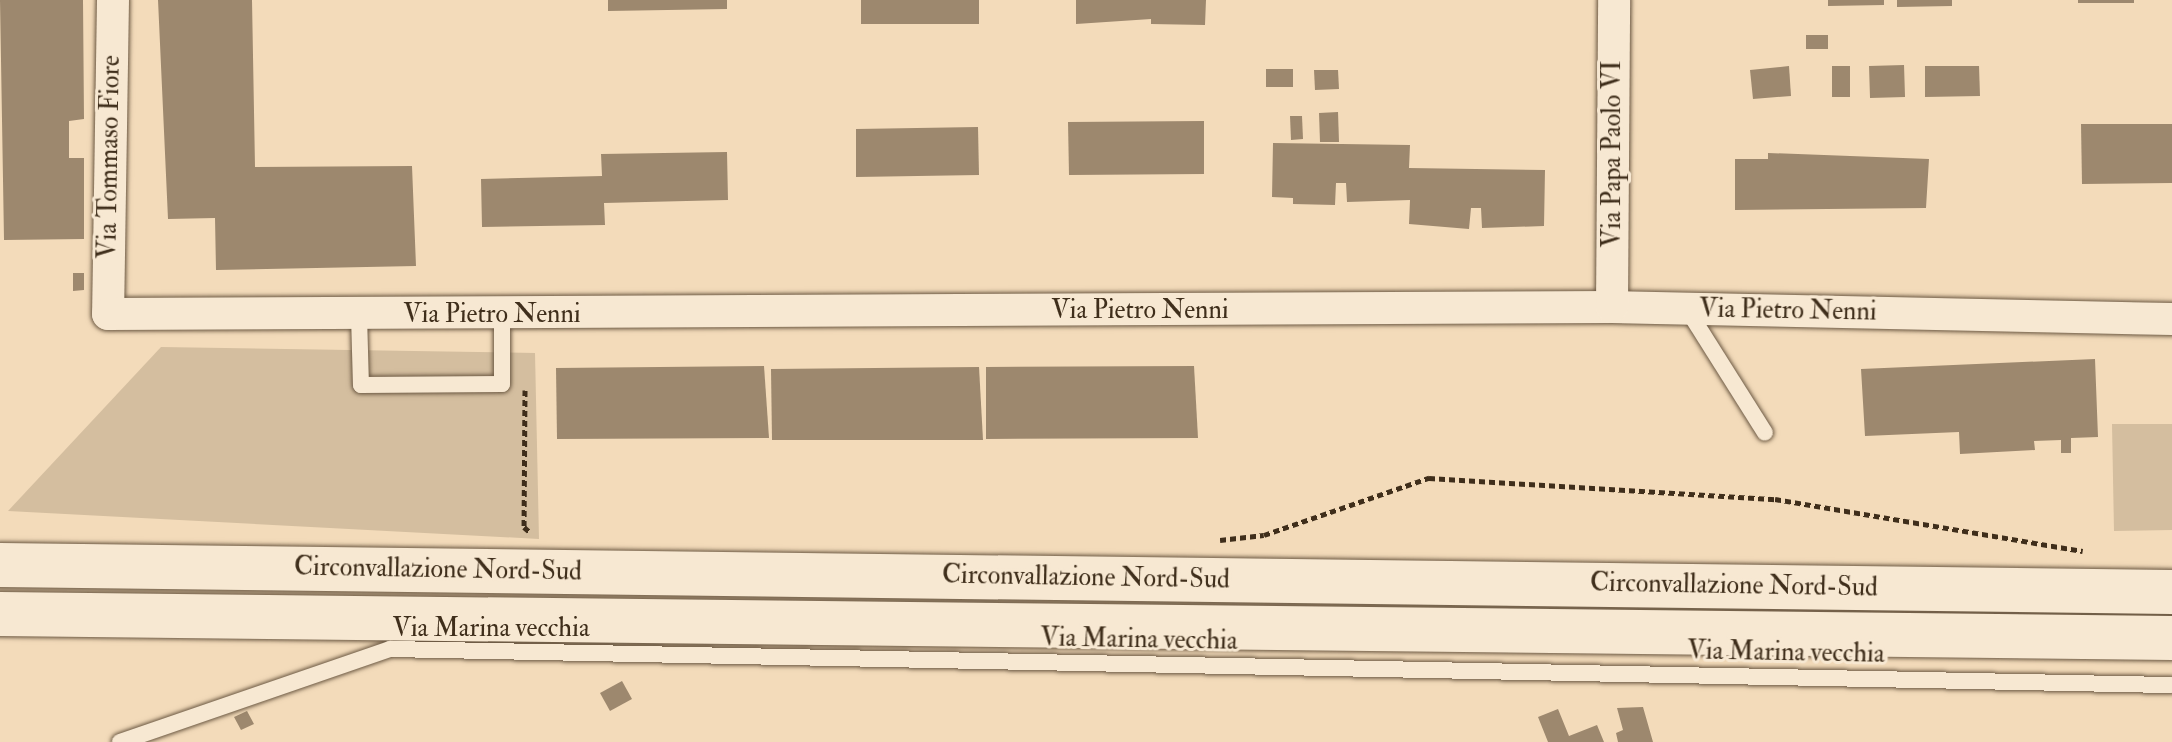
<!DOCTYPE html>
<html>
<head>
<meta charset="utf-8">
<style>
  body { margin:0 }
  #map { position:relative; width:2172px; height:742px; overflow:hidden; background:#f3dbba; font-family:"IM FELL Double Pica",serif }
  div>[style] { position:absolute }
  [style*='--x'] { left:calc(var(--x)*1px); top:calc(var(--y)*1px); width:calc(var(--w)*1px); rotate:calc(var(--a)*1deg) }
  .green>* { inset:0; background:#d4be9f }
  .building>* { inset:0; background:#9d886e }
  .path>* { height:5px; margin-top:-2.5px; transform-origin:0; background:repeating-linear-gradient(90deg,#3f2e1b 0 6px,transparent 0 10px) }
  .roads { filter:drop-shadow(0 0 2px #6c5943) drop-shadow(0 0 2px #6c5943) }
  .service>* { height:16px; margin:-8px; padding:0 8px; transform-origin:8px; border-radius:8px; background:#f7e8d2 }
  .minor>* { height:32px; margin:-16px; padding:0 16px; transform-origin:16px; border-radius:16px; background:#f7e8d2 }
  .secondary>* { height:44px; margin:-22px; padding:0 22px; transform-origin:22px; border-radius:22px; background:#f7e8d2 }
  span { translate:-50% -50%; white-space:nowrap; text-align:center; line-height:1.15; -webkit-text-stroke:6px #f7e8d2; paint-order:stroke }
  .street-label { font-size:26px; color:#3f2e1b }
</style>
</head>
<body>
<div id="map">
  <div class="green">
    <i style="clip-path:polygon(161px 347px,535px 353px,539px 539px,8px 511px)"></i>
    <i style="clip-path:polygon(2112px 424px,2172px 424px,2172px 530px,2114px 531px)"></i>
  </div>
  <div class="building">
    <i style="clip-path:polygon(0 0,83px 0,84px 119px,69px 121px,69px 158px,84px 158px,84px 239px,4px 240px)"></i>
    <i style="clip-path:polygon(158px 0,252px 0,255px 167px,412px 166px,416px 266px,216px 270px,215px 218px,168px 219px)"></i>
    <i style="clip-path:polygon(608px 0,727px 0,727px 9px,608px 11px)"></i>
    <i style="clip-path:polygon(861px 0,979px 0,979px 24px,861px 24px)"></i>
    <i style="clip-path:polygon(1076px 0,1206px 0,1205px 25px,1151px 24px,1151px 19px,1076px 24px)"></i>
    <i style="clip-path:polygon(1828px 0,1884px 0,1884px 5px,1828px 6px)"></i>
    <i style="clip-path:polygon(1897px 0,1952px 0,1952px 6px,1897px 7px)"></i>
    <i style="clip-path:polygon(2078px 0,2134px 0,2134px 3px,2078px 3px)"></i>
    <i style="clip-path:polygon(1806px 35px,1828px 35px,1828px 49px,1806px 49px)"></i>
    <i style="clip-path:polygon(1904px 65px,1905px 97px,1870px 98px,1869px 66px)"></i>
    <i style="clip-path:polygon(1789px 66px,1791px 96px,1753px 99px,1750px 70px)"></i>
    <i style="clip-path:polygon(1832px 66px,1850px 66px,1850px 97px,1832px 97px)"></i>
    <i style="clip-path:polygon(1925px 66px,1979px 66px,1980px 96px,1925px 97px)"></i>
    <i style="clip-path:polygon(1266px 69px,1293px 69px,1293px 87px,1266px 87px)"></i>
    <i style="clip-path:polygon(1314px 70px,1338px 70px,1339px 89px,1315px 90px)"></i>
    <i style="clip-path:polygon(1338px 112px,1339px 142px,1320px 142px,1319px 113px)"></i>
    <i style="clip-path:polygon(1290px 116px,1302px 116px,1303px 139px,1291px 140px)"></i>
    <i style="clip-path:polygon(1204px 121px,1204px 174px,1069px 175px,1068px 122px)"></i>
    <i style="clip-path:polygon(2081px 124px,2172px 124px,2172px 183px,2082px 184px)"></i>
    <i style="clip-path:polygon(978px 127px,979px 175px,856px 177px,856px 129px)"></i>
    <i style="clip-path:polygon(1273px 143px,1410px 145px,1409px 168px,1545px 170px,1544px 226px,1482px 228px,1481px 208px,1471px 208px,1469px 229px,1409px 224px,1410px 200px,1347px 202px,1346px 183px,1336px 183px,1335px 205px,1293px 204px,1293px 198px,1272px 197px)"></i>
    <i style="clip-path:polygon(727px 152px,728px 200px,604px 203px,605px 225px,482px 227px,481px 179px,602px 176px,601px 154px)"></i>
    <i style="clip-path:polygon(1768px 153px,1929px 159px,1926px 208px,1735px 210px,1735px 159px,1768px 159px)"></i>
    <i style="clip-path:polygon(73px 273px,84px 273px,84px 290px,73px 291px)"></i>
    <i style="clip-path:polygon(2095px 359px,2098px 437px,2071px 438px,2071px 453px,2061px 453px,2061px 440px,2034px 441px,2035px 450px,1960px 454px,1959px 432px,1865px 436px,1861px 369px)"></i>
    <i style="clip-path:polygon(764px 366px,769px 438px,557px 439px,556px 368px)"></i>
    <i style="clip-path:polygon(1194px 366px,1198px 438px,986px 439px,986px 367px)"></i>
    <i style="clip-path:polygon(979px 367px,983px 440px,772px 440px,771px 369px)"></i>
    <i style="clip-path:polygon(622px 681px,632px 699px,610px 711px,600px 693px)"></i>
    <i style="clip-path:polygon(1643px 707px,1653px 742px,1618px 742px,1616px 733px,1623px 730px,1617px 708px)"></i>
    <i style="clip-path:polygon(1558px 709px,1569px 736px,1597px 725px,1604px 742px,1548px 742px,1538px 717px)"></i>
    <i style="clip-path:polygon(247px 711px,254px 724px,241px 730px,234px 717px)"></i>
  </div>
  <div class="path">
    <i style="--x:525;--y:390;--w:137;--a:90.4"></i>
    <i style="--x:524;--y:527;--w:9;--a:41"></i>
    <i style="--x:1220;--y:540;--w:44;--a:-6.5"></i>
    <i style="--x:1264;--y:535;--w:175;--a:-19.1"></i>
    <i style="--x:1429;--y:478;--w:347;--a:3.5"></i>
    <i style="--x:1775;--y:499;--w:312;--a:9.6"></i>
  </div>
  <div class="roads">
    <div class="service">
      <i style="--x:1687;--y:309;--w:146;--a:57.8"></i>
      <i style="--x:359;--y:315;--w:70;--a:88.4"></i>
      <i style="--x:361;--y:385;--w:141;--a:-0.4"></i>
      <i style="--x:502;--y:384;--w:68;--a:-90"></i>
      <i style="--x:120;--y:742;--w:286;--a:-19"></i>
      <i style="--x:390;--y:649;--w:1782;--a:1.16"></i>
    </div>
    <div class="minor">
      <i style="--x:113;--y:0;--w:314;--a:90.9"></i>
      <i style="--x:108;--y:314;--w:1504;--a:-0.27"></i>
      <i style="--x:1612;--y:307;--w:560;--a:1.23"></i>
      <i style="--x:1612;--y:307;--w:307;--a:-89.6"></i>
    </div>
    <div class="secondary">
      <i style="--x:0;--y:565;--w:2172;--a:0.71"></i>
      <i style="--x:0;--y:614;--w:2172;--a:0.63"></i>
    </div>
  </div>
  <div class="street-label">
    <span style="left:1613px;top:154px;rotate:-90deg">Via Papa Paolo VI</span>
    <span style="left:110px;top:157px;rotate:-89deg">Via Tommaso Fiore</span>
    <span style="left:1140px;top:311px">Via Pietro Nenni</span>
    <span style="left:1788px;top:311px;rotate:1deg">Via Pietro Nenni</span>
    <span style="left:492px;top:315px">Via Pietro Nenni</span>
    <span style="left:438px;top:570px;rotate:1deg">Circonvallazione Nord-Sud</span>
    <span style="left:1086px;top:578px;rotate:1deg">Circonvallazione Nord-Sud</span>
    <span style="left:1734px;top:586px;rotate:1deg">Circonvallazione Nord-Sud</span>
    <span style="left:491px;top:629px">Via Marina vecchia</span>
    <span style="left:1139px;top:640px;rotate:1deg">Via Marina vecchia</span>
    <span style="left:1786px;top:653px;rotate:1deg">Via Marina vecchia</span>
  </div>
</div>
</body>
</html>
